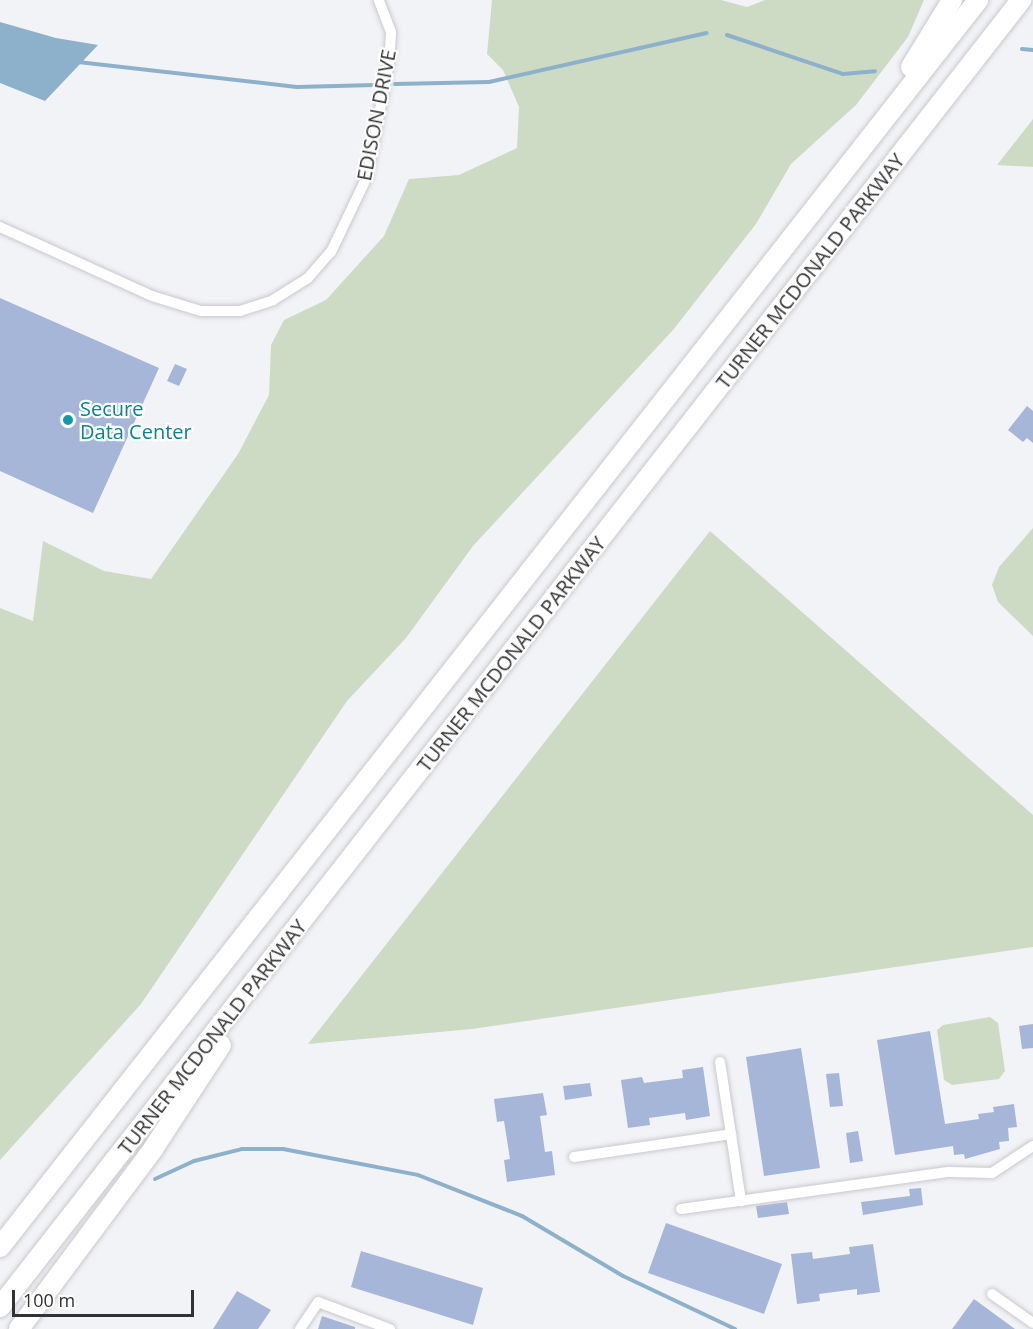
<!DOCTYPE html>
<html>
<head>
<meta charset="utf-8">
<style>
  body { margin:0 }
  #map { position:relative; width:1033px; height:1329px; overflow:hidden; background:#f2f3f7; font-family:"Open Sans",sans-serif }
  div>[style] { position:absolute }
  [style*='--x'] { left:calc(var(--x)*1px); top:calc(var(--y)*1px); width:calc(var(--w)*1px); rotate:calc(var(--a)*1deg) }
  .green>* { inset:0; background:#cedbc4 }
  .water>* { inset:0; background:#8db1cb }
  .stream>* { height:4px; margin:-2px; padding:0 2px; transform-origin:2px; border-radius:2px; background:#8db1cb }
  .building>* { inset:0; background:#a6b6d9 }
  .roads { filter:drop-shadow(0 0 2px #c8c9cd) drop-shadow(0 0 2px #c8c9cd) }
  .street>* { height:10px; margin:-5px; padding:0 5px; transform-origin:5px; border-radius:5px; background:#fff }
  .highway>* { height:20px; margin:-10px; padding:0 10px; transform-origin:10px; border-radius:10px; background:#fff }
  .dots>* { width:16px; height:16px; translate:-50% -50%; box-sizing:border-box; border:3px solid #fff; border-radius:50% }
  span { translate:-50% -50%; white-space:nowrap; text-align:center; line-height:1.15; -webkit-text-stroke:4.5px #fff; paint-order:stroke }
  .street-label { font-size:20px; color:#313233 }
  .culture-label { font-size:20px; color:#0d838f }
  .left { translate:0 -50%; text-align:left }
  .scale { position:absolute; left:12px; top:1290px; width:182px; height:27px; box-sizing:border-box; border:3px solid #313233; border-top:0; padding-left:8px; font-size:18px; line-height:21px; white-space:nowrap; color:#313233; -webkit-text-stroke:4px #fff; paint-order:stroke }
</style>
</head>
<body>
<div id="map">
  <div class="green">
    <i style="clip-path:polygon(492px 0,721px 0,747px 7px,765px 0,924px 0,908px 37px,856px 105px,791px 164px,756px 224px,673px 330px,473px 546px,406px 638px,347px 701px,141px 1004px,0 1160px,0 608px,33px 621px,43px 541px,104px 571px,151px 579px,238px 454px,269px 395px,271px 345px,284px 320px,326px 300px,384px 236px,409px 179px,459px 175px,517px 148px,519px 107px,503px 70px,487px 54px)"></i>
    <i style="clip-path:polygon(1033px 119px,1033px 167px,997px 165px)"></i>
    <i style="clip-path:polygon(1033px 528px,1033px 636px,998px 602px,992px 585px,999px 567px)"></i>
    <i style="clip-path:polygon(710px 531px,1033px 815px,1033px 947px,472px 1029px,308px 1044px)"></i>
    <i style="clip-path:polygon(990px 1017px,998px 1023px,1005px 1071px,999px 1079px,952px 1085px,944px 1080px,937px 1030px,943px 1025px)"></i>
  </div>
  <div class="water">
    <i style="clip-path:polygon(0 22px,56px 38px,98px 45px,45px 101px,0 83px)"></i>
  </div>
  <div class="stream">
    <i style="--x:727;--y:35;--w:122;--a:18.6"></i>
    <i style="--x:843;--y:74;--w:32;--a:-5"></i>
    <i style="--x:1022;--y:49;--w:11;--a:5"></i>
    <i style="--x:78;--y:62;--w:220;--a:6.5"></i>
    <i style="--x:297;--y:87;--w:78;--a:-1.5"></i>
    <i style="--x:395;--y:84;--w:94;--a:-1.2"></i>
    <i style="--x:489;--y:82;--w:223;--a:-12.7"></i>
    <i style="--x:155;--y:1179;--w:43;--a:-24.8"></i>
    <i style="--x:194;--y:1161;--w:49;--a:-14"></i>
    <i style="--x:242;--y:1149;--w:41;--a:0"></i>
    <i style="--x:283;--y:1149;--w:137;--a:10.9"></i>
    <i style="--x:418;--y:1175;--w:112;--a:21.5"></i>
    <i style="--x:522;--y:1216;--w:117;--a:30.7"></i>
    <i style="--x:623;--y:1276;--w:124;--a:25.3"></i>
  </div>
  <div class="building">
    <i style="clip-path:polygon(0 298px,159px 368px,93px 513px,0 471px)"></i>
    <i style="clip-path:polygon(175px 364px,187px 369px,179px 386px,167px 381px)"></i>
    <i style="clip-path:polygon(1027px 406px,1033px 411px,1033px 443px,1027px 438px,1023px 442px,1008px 430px)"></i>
    <i style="clip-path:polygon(1033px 1024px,1033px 1048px,1022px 1049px,1019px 1026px)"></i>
    <i style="clip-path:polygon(930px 1031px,945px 1124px,979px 1119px,978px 1114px,994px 1112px,993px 1107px,1014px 1104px,1017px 1127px,1008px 1128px,1009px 1141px,999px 1142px,1000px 1149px,965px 1159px,964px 1154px,954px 1155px,953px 1146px,895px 1155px,877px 1040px)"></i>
    <i style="clip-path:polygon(801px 1048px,820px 1168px,764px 1176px,746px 1057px)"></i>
    <i style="clip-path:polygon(703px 1067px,710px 1116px,686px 1120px,685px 1113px,649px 1118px,650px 1125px,628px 1128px,621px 1080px,642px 1077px,644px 1083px,683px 1078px,682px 1070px)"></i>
    <i style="clip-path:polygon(839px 1073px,843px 1106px,830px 1107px,826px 1074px)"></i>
    <i style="clip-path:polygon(590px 1083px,592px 1096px,565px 1100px,563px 1086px)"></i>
    <i style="clip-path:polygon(543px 1093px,547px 1115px,540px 1116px,545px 1152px,552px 1151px,555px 1175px,507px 1182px,504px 1160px,510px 1159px,504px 1121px,497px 1122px,494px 1099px)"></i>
    <i style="clip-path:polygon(858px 1131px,863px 1161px,850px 1163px,846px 1133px)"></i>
    <i style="clip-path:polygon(921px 1188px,923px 1205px,863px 1215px,861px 1202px,910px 1196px,909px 1189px)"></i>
    <i style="clip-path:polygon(787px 1202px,789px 1214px,758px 1218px,756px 1206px)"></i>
    <i style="clip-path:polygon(666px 1223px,782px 1264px,764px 1314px,648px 1273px)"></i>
    <i style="clip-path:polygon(873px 1244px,880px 1292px,857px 1295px,857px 1289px,819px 1294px,820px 1301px,797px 1304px,791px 1254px,812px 1252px,813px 1259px,850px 1254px,849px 1247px)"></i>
    <i style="clip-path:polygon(361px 1251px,483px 1288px,473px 1325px,351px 1287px)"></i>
    <i style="clip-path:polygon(237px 1291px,271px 1310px,258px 1329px,213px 1329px)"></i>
    <i style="clip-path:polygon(974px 1299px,1015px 1329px,952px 1329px)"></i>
    <i style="clip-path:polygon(322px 1316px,355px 1327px,355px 1329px,318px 1329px)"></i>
  </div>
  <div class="roads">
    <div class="street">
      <i style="--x:0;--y:227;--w:167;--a:24.4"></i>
      <i style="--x:152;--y:296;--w:51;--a:17"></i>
      <i style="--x:201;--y:311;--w:39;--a:0"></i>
      <i style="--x:240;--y:311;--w:35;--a:-18"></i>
      <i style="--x:273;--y:300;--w:41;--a:-32.2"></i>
      <i style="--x:308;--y:278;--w:35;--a:-49"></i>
      <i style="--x:331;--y:252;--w:83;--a:-64.4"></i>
      <i style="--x:367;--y:177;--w:116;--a:-79.1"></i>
      <i style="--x:389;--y:63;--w:31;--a:-86"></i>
      <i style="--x:391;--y:32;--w:34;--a:-111"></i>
      <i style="--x:720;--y:1062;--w:141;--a:81.4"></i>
      <i style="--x:574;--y:1157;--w:159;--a:-8.3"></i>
      <i style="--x:681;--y:1209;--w:271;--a:-7.9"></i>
      <i style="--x:949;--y:1172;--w:43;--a:1.3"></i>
      <i style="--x:992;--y:1173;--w:49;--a:-33.4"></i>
      <i style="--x:992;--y:1294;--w:50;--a:35.3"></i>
      <i style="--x:300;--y:1329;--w:32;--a:-56"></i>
      <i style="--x:318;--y:1302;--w:77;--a:20.6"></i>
    </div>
    <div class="highway">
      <i style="--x:911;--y:67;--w:79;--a:-58.5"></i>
      <i style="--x:0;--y:1247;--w:1585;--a:-51.89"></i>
      <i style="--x:0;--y:1307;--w:1659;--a:-52"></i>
      <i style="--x:19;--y:1329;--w:224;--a:-53.3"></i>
      <i style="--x:153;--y:1149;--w:124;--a:-56.8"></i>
    </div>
  </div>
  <div class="dots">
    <i style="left:68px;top:420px;background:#0f9aa8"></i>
  </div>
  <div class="street-label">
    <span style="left:376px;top:115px;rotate:-79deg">EDISON DRIVE</span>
    <span style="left:810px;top:271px;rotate:-52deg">TURNER MCDONALD PARKWAY</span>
    <span style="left:511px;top:654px;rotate:-52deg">TURNER MCDONALD PARKWAY</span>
    <span style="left:212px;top:1037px;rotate:-52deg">TURNER MCDONALD PARKWAY</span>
  </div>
  <div class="culture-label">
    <span class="left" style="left:80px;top:420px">Secure<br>Data Center</span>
  </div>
  <div class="scale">100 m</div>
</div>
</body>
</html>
